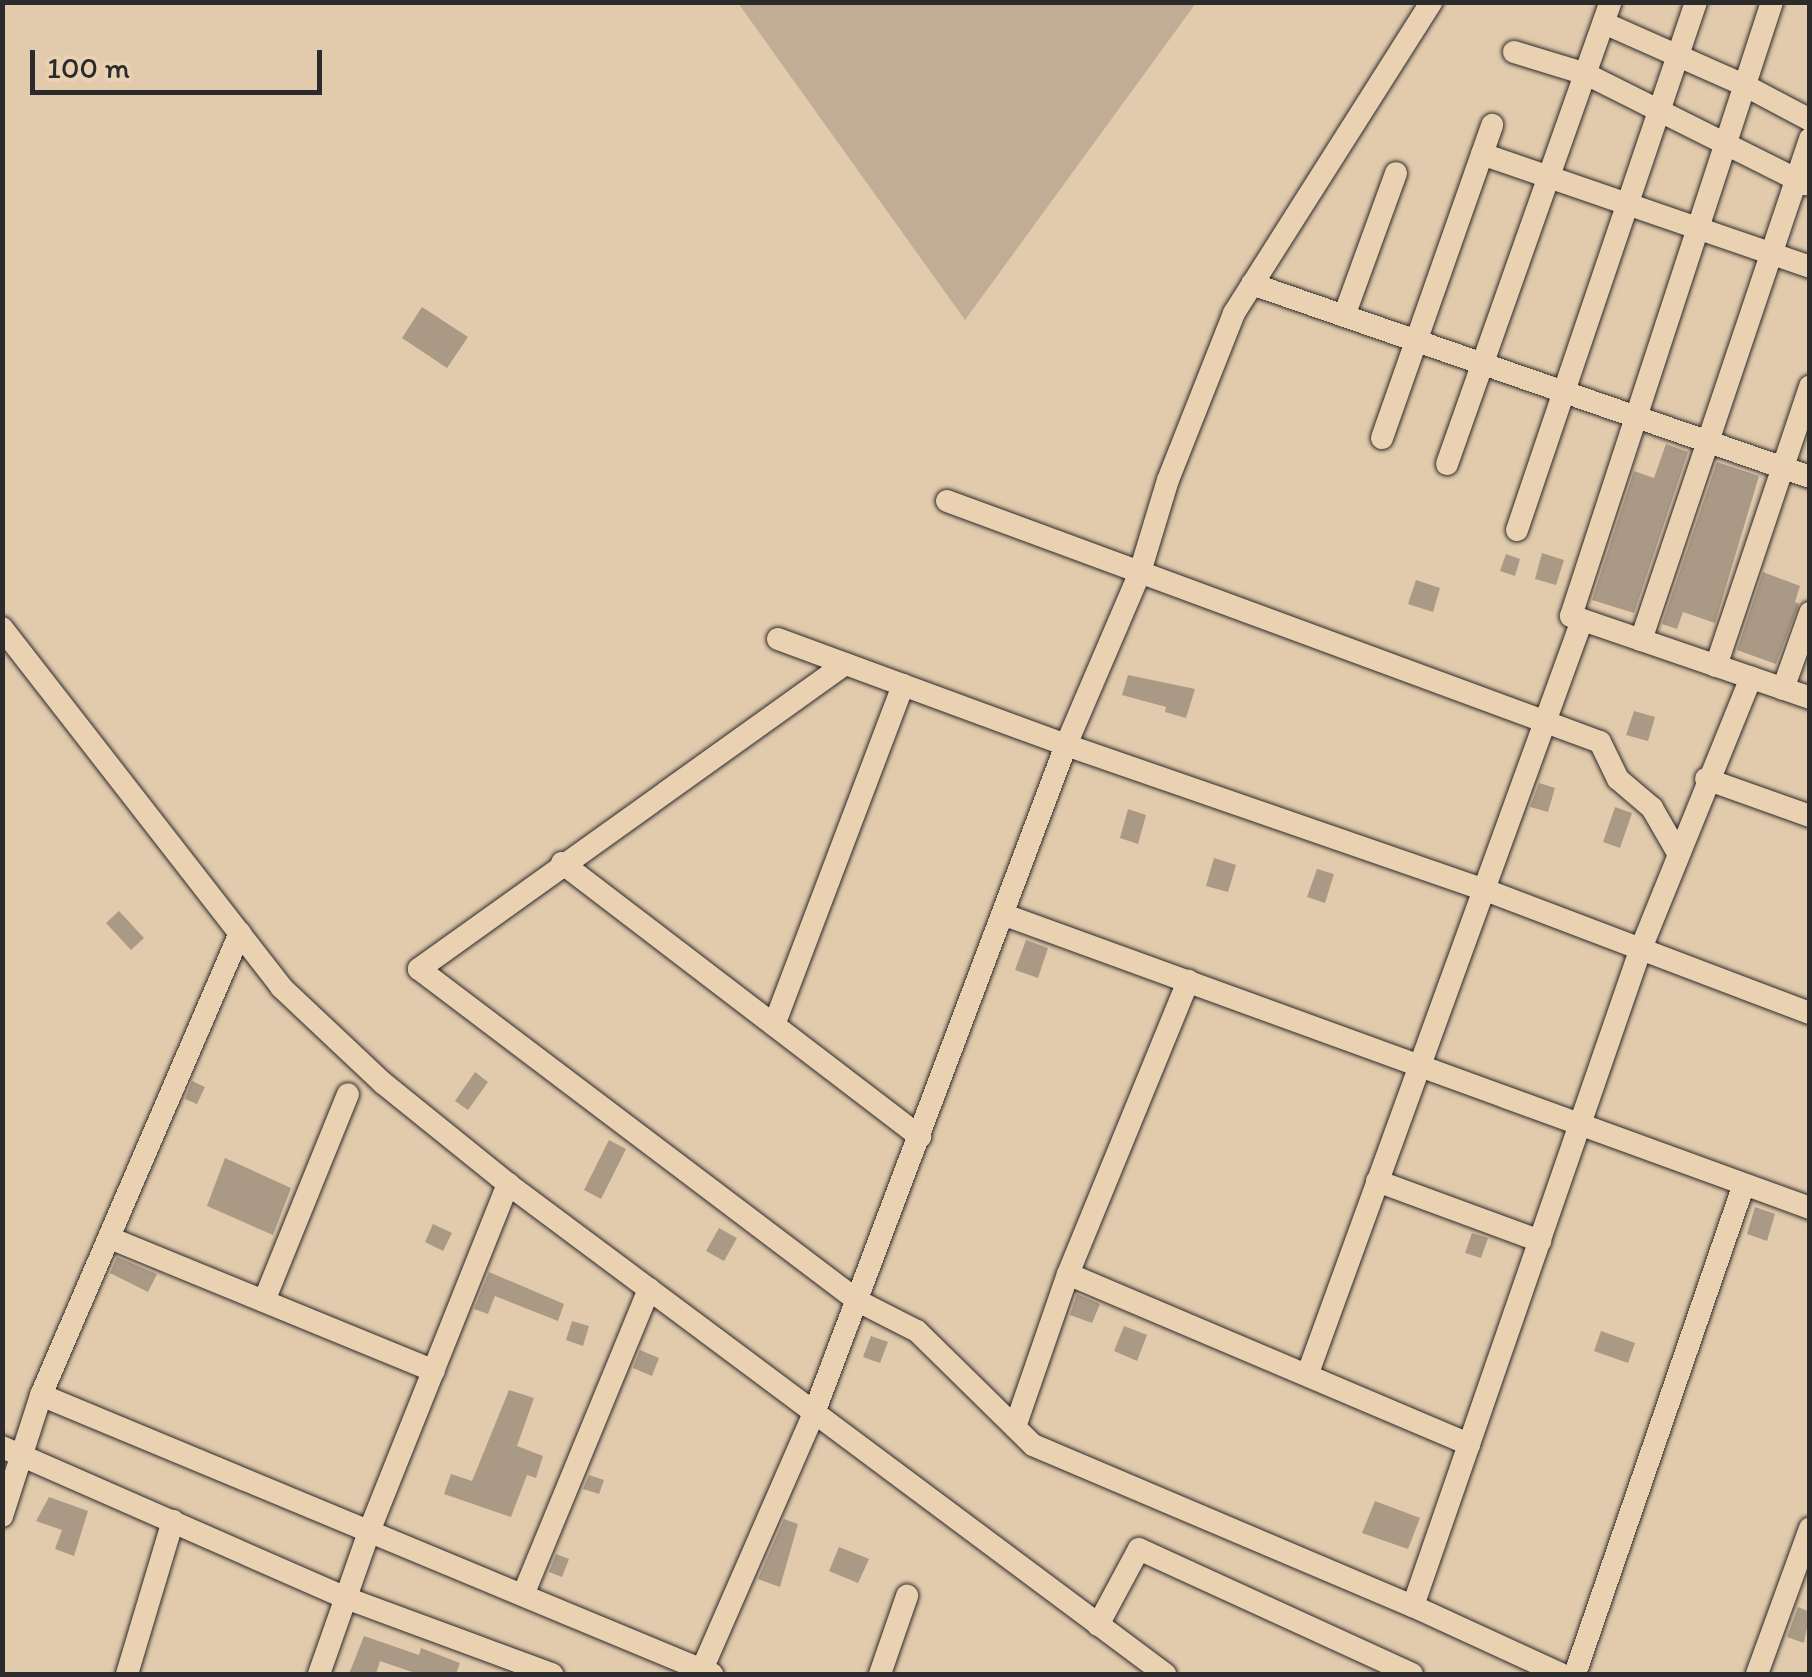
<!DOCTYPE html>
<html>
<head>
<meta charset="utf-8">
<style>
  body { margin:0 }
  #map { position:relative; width:1812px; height:1677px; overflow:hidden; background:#e2caad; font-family:Itim,sans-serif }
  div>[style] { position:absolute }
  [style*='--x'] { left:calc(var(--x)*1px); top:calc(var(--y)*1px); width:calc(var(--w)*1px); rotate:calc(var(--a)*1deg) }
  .green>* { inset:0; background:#c1ad95 }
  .building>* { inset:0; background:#aa9984 }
  .roads { filter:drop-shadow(0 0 2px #2b2b2b) drop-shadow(0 0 2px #2b2b2b) }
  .minor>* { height:22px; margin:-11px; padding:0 11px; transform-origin:11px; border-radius:11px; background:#ead1b2 }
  span { translate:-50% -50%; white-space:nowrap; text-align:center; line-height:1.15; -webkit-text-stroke:10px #ead1b2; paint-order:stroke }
  .frame { position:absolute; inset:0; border:5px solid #2b2b2b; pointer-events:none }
  .scale { position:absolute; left:30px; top:50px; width:292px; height:45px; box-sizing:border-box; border:5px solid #2b2b2b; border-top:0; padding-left:12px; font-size:30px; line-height:35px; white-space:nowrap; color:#2b2b2b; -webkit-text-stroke:8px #ead1b2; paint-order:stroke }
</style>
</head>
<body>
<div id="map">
  <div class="green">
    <i style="clip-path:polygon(738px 3px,1196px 3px,965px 320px)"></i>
  </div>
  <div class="building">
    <i style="clip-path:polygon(422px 307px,468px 337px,447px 368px,402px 338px)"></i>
    <i style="clip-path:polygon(1666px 444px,1688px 452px,1634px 613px,1592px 600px,1634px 471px,1654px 478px)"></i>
    <i style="clip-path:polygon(1717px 462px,1759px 476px,1715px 623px,1683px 612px,1677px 629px,1662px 624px)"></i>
    <i style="clip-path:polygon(1542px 553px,1564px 560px,1556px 585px,1535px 579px)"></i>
    <i style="clip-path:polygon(1506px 554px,1520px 559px,1515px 576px,1500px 571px)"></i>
    <i style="clip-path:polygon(1763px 572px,1800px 586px,1795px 602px,1799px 604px,1776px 664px,1737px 650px)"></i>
    <i style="clip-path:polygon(1416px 580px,1440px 588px,1433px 612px,1408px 604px)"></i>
    <i style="clip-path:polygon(1128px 675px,1195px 689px,1186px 718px,1165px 712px,1166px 707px,1122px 695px)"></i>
    <i style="clip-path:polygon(1634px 711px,1655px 717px,1648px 741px,1626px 735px)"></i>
    <i style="clip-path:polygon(1539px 783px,1555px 788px,1548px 812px,1530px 807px)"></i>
    <i style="clip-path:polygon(1615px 807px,1632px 813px,1620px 848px,1603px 842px)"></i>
    <i style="clip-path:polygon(1128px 809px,1146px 815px,1138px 844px,1120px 838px)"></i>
    <i style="clip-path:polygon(1214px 858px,1236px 865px,1228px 892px,1206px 886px)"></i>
    <i style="clip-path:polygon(1317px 869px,1334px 874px,1325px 903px,1307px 897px)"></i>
    <i style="clip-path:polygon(119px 911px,144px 938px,131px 950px,106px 923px)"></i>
    <i style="clip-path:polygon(1026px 940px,1048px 948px,1038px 978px,1015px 970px)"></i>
    <i style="clip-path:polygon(475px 1072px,488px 1082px,468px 1110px,455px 1101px)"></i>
    <i style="clip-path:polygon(192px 1081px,205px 1087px,197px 1104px,185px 1099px)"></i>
    <i style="clip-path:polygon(609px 1140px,626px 1149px,601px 1199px,584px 1190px)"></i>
    <i style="clip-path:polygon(225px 1158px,291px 1188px,273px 1235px,207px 1206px)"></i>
    <i style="clip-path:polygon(1755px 1207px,1775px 1214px,1767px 1241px,1747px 1234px)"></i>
    <i style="clip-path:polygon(433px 1224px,452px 1233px,443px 1251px,425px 1242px)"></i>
    <i style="clip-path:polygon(719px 1228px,737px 1238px,724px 1261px,706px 1251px)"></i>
    <i style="clip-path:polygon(1472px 1233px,1488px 1238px,1481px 1258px,1465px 1253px)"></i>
    <i style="clip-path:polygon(117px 1257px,157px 1274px,148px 1292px,110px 1273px)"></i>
    <i style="clip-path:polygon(489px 1272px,564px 1304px,558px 1321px,495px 1296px,488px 1314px,474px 1309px)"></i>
    <i style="clip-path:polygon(1077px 1294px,1100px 1304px,1092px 1323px,1070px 1315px)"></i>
    <i style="clip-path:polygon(572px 1321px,589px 1326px,583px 1346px,566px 1340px)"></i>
    <i style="clip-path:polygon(1124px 1326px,1147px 1335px,1137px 1361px,1114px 1351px)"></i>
    <i style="clip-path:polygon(1601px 1331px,1635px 1343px,1628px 1363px,1594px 1351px)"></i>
    <i style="clip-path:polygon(871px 1336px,888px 1342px,880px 1363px,863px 1357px)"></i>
    <i style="clip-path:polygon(640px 1350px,659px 1358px,652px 1376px,633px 1368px)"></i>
    <i style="clip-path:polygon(509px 1390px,534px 1398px,517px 1446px,543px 1456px,536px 1478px,527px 1475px,511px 1517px,444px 1494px,451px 1474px,472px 1481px)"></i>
    <i style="clip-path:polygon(589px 1475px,604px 1480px,599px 1494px,583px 1489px)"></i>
    <i style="clip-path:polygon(49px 1497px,88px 1511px,74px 1556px,55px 1549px,62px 1530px,36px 1521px)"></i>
    <i style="clip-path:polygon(1375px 1501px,1420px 1518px,1408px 1549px,1362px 1533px)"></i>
    <i style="clip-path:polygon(784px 1519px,798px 1524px,780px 1587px,758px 1579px)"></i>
    <i style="clip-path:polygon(839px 1547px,869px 1559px,858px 1583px,829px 1571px)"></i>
    <i style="clip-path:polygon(556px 1554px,569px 1559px,562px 1577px,549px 1572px)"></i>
    <i style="clip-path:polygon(1798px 1607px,1810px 1612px,1804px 1643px,1787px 1637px)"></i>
    <i style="clip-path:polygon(364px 1636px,419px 1655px,421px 1648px,460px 1663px,456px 1674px,418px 1674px,380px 1661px,376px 1674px,349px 1674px)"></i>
  </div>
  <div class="roads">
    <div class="minor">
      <i style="--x:1772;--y:2;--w:646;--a:108.13"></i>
      <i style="--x:1571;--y:616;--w:253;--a:18.9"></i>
      <i style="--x:1604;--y:23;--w:153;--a:23.9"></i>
      <i style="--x:1744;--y:85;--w:75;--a:27.9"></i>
      <i style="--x:1514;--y:52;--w:75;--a:17"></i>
      <i style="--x:1586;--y:74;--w:246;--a:26.6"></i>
      <i style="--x:1482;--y:154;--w:347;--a:19"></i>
      <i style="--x:1252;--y:284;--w:590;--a:19.08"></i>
      <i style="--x:1344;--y:316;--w:152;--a:-70"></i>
      <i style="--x:1382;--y:438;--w:332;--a:-70.6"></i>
      <i style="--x:1447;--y:464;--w:490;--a:-70.5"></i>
      <i style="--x:947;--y:501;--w:696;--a:20.26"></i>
      <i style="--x:1600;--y:742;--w:41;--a:64.1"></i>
      <i style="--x:1618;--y:779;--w:45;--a:40.5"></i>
      <i style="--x:1652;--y:808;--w:52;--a:60"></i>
      <i style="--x:1517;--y:530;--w:558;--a:-71.27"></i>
      <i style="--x:2;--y:628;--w:455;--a:52.1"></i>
      <i style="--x:281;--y:987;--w:140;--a:43.3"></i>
      <i style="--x:383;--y:1083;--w:161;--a:38.9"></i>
      <i style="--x:508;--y:1184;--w:820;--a:36.72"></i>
      <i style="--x:778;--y:639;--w:307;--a:20.2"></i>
      <i style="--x:1066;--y:745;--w:441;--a:19.1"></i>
      <i style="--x:1483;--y:889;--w:350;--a:20.8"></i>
      <i style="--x:1641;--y:640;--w:529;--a:-71.36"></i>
      <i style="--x:845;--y:664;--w:524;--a:144.4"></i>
      <i style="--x:419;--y:969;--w:550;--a:37.1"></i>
      <i style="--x:858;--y:1301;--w:66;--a:27"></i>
      <i style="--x:917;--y:1331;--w:163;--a:44.5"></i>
      <i style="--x:1033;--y:1445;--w:413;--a:23"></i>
      <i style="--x:1413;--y:1606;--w:163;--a:24.7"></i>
      <i style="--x:1716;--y:666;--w:295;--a:-71.4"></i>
      <i style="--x:1783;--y:689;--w:81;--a:-70.4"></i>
      <i style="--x:1706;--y:779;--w:110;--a:19.6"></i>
      <i style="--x:562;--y:863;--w:451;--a:37.4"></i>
      <i style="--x:1005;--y:915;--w:857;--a:20"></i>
      <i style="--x:774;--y:1025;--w:364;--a:-69.2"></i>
      <i style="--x:1377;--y:1181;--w:174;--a:20.2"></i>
      <i style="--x:110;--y:1238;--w:350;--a:22.3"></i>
      <i style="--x:1068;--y:1274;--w:436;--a:23"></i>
      <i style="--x:264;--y:1301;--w:223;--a:-67.9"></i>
      <i style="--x:1308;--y:1373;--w:801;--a:-70"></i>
      <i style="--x:41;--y:1395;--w:727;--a:22.58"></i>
      <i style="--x:1015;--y:1427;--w:162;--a:-70.9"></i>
      <i style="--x:1068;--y:1274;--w:317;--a:-67.7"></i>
      <i style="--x:2;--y:1447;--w:376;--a:23.7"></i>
      <i style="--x:346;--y:1598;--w:220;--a:20.3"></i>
      <i style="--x:2;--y:1516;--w:127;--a:-72.1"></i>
      <i style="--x:41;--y:1395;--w:503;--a:-66.7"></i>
      <i style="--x:523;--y:1595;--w:331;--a:-67.6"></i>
      <i style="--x:1413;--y:1606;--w:693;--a:-70.89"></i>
      <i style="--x:1640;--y:951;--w:295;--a:-67.9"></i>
      <i style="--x:1098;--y:1625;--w:86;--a:-61.7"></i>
      <i style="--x:1139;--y:1549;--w:300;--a:24.6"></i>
      <i style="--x:127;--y:1674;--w:160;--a:-73.3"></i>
      <i style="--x:319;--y:1674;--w:154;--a:-70.6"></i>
      <i style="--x:370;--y:1529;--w:372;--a:-68.2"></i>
      <i style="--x:700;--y:1674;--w:285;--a:-66.4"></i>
      <i style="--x:814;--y:1413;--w:714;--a:-69.33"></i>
      <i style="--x:1066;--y:745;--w:188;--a:-66.8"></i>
      <i style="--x:1140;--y:572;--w:96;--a:-73.1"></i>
      <i style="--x:1168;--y:480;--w:180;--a:-68.4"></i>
      <i style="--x:1234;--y:313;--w:368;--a:-57.6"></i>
      <i style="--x:880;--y:1674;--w:83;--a:-70.9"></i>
      <i style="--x:1575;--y:1674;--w:518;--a:-70.97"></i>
      <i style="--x:1757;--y:1674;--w:155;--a:-70"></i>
    </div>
  </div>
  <div class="frame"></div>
  <div class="scale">100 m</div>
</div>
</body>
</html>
